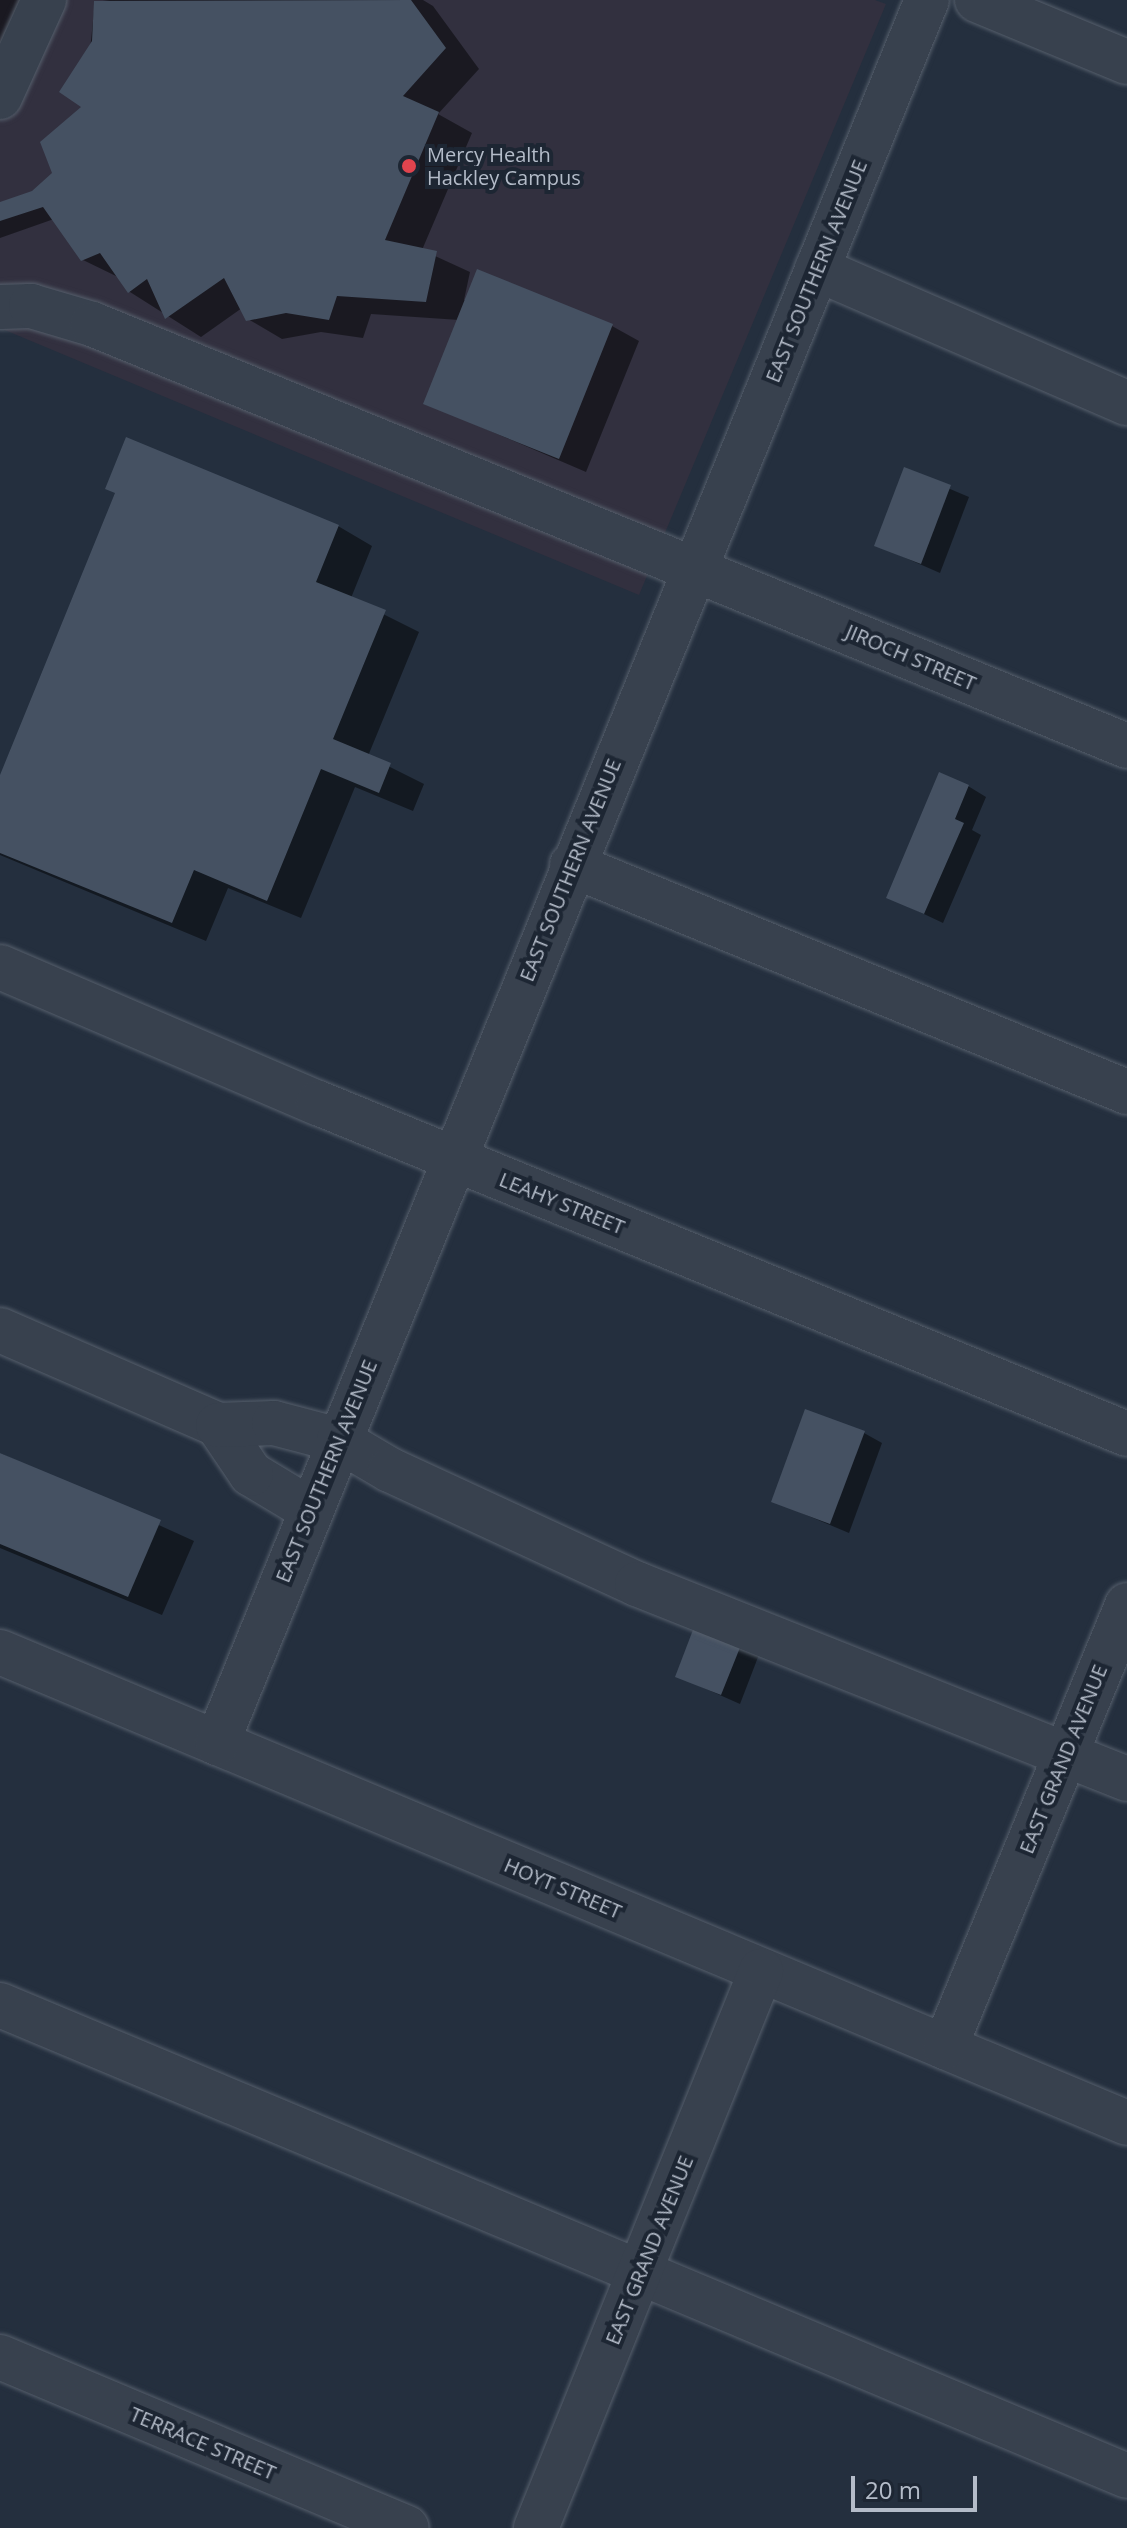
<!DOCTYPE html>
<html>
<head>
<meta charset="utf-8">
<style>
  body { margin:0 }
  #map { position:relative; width:1127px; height:2528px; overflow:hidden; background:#242f3e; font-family:"Open Sans",sans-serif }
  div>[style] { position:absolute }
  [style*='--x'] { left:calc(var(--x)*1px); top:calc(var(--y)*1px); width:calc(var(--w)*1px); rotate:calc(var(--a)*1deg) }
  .medical>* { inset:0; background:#32303f }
  .shadow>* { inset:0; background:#0007 }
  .building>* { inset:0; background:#455162 }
  .roads { filter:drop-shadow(0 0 2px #565f6c) drop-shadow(0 0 2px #565f6c) }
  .minor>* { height:44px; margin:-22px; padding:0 22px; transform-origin:22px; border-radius:22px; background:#38414e }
  .dots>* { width:22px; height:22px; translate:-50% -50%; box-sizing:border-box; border:4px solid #1d2633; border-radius:50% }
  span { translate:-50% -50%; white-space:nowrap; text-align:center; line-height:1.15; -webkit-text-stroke:8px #1d2633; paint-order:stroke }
  .poi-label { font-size:20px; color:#b4bcc9 }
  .left { translate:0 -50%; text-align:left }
  .street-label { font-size:20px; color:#b4bcc9 }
  .scale { position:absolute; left:851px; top:2476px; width:126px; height:36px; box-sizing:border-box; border:4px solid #b4bcc9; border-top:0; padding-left:10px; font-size:24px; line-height:28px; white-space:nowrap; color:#b4bcc9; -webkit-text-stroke:6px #1d2633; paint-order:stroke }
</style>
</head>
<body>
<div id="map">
  <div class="medical">
    <i style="clip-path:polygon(0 0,875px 0,886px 4px,639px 595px,0 328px)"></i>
  </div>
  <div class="shadow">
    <i style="clip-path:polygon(0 0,26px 0,0 59px)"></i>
    <i style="clip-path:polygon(110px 0,423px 0,433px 6px,479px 69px,438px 114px,472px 133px,422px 250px,470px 272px,464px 300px,612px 326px,639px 341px,586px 472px,425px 403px,459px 320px,371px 314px,363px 338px,321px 332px,282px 339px,248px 319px,242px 308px,201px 337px,130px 292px,120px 278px,83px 260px,54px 219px,0 238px,0 204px,33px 193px,55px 174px,84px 107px,95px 2px)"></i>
    <i style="clip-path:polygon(127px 440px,338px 526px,372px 546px,351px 598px,419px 632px,368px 756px,424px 784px,413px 811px,355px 787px,301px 918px,228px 888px,206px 941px,0 855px,0 780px,117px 494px)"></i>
    <i style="clip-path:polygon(905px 470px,969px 497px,940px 573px,876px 545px)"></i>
    <i style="clip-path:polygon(968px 786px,986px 797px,972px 830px,981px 835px,943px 923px,888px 897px)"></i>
    <i style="clip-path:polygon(864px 1433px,882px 1443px,849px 1533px,773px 1501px)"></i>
    <i style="clip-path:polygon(0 1453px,194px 1541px,162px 1615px,0 1548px)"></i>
    <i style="clip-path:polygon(697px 1625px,760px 1652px,740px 1704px,677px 1676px)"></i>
  </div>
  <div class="building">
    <i style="clip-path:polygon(411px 0,446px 48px,403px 96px,439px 112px,385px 240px,437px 251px,426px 302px,337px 296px,329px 320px,286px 313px,246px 321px,224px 278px,165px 319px,147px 279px,128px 293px,100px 253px,81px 261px,43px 207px,0 221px,0 202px,32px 191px,52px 173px,40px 142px,81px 107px,59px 92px,92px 41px,94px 1px)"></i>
    <i style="clip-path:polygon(477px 269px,613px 324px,559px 459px,423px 404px)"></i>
    <i style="clip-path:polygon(126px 437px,339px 525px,316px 582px,386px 610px,333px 739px,391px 763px,379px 793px,321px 769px,267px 901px,194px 870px,172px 923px,0 853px,0 775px,115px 493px,105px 489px)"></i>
    <i style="clip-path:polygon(904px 467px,951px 485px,921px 564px,874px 546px)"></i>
    <i style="clip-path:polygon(939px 772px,969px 785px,955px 819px,964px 823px,924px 914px,886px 898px)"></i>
    <i style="clip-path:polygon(805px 1409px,865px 1431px,830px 1524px,771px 1502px)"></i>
    <i style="clip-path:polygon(0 1453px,161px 1520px,128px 1597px,0 1544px)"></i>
    <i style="clip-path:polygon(696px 1622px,743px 1640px,721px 1695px,675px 1677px)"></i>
  </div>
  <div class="roads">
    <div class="minor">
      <i style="--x:977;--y:0;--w:162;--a:22.5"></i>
      <i style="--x:0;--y:97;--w:107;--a:-65.6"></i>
      <i style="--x:817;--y:269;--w:338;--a:23.4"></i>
      <i style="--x:0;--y:307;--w:31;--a:-2"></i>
      <i style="--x:31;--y:306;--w:64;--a:16.4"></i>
      <i style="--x:92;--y:324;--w:1118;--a:22.18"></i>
      <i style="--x:572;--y:865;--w:600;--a:22.25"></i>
      <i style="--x:0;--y:967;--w:346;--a:23.2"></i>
      <i style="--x:318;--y:1103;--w:874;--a:22.25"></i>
      <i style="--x:0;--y:1330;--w:238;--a:23.5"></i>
      <i style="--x:311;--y:1510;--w:70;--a:-149"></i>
      <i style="--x:251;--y:1474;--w:59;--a:-124"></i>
      <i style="--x:218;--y:1425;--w:56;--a:-2"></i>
      <i style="--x:274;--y:1423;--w:67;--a:14.7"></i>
      <i style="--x:339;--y:1440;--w:59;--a:30.5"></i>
      <i style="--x:390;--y:1470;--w:272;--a:24.8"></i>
      <i style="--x:637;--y:1584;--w:527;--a:21.7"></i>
      <i style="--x:0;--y:1652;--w:1221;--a:22.68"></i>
      <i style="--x:217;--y:1743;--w:1882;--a:-67.84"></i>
      <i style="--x:0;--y:2005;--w:1221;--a:22.68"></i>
      <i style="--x:945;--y:2047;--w:478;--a:-67.6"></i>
      <i style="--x:0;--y:2357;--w:441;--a:22.8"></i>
      <i style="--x:536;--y:2528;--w:601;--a:-68"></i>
    </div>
  </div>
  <div class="dots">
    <i style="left:409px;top:166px;background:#e0444e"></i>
  </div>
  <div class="poi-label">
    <span class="left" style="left:427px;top:166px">Mercy Health<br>Hackley Campus</span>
  </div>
  <div class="street-label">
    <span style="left:816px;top:271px;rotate:-68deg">EAST SOUTHERN AVENUE</span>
    <span style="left:911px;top:657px;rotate:23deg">JIROCH STREET</span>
    <span style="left:570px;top:870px;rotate:-68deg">EAST SOUTHERN AVENUE</span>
    <span style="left:562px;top:1203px;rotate:22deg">LEAHY STREET</span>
    <span style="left:326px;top:1471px;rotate:-68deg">EAST SOUTHERN AVENUE</span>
    <span style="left:1063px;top:1759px;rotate:-68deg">EAST GRAND AVENUE</span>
    <span style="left:563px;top:1888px;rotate:23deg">HOYT STREET</span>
    <span style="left:649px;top:2250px;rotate:-68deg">EAST GRAND AVENUE</span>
    <span style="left:203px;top:2443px;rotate:23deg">TERRACE STREET</span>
  </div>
  <div class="scale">20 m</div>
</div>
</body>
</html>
